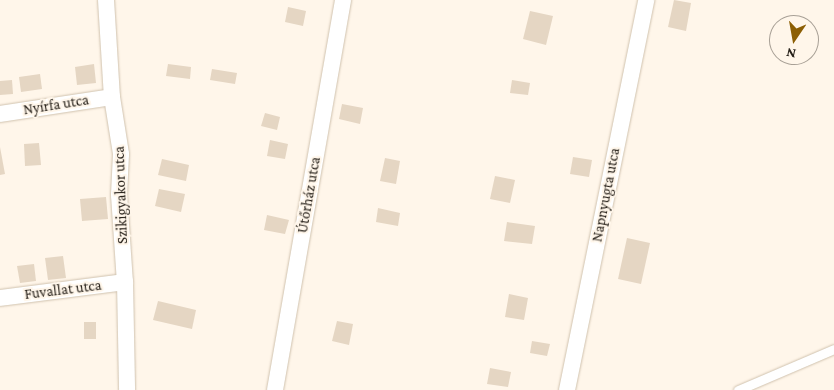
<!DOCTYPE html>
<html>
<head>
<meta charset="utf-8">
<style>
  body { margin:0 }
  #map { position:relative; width:834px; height:390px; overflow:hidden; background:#fff6ea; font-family:"Crimson Pro",serif }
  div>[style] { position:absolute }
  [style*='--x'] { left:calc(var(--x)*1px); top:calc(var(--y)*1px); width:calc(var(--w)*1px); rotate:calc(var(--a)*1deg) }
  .building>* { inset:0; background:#e5d6c3 }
  .roads { filter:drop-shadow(0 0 1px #d0c2ae) drop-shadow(0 0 1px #d0c2ae) }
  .lane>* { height:9px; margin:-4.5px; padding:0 4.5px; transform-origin:4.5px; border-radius:4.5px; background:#fff }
  .street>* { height:16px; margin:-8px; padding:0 8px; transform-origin:8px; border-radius:8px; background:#fff }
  span { translate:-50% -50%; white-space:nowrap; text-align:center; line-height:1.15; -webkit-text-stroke:4px #fff6ea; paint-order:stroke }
  .street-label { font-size:15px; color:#262019 }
  .north { position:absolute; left:769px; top:15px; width:50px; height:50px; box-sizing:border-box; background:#fff6ea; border:1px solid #a8a096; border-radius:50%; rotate:192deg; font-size:14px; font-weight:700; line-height:20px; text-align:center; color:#262019 }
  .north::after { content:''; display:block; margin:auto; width:18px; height:22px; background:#8c5e03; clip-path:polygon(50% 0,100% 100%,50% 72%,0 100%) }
</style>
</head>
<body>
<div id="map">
  <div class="building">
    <i style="clip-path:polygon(674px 0,691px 3px,686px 31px,668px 27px)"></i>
    <i style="clip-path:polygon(288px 7px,306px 11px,303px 26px,285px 22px)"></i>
    <i style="clip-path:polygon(530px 11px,553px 16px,546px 45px,523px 39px)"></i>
    <i style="clip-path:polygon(94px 64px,96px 83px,77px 85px,75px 67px)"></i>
    <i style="clip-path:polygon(168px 64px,191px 67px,190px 79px,166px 76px)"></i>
    <i style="clip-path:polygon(212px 69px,237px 73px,235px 84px,210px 80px)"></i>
    <i style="clip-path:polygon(40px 74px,42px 89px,21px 92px,19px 77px)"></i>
    <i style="clip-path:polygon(12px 80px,13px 94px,0 95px,0 81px)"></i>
    <i style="clip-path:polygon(512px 80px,530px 83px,528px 95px,510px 93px)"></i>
    <i style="clip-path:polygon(342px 104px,363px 108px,360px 124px,339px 119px)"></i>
    <i style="clip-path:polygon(265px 113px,280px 117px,277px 130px,261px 126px)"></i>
    <i style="clip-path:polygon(270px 140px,288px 144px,285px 159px,267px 156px)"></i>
    <i style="clip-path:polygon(39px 143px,41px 165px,25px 166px,24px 144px)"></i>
    <i style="clip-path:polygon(0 147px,5px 174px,0 175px)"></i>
    <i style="clip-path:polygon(573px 157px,592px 160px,589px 177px,570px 174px)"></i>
    <i style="clip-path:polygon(385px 158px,400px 161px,396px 184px,380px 181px)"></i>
    <i style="clip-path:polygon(162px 159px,189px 165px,186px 181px,158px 175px)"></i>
    <i style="clip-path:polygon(495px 176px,515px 180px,510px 203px,490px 199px)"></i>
    <i style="clip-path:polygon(159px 189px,185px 194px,181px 212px,155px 206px)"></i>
    <i style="clip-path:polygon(106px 197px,108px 219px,82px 221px,80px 199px)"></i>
    <i style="clip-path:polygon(378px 208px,400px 213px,398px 226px,376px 222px)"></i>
    <i style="clip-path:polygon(267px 215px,289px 220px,285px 234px,264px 230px)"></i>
    <i style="clip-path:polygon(507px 222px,535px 226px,532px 244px,504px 241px)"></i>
    <i style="clip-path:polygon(627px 238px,650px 243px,641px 284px,618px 279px)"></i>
    <i style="clip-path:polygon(63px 256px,66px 278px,48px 280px,45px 258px)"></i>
    <i style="clip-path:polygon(34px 264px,36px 281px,20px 283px,17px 266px)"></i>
    <i style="clip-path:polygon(509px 294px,528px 298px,524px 320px,505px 317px)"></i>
    <i style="clip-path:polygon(158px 301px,196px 310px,192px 329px,153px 320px)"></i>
    <i style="clip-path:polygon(337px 321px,353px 324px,349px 345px,332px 341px)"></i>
    <i style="clip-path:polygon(84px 322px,96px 322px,96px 339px,84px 339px)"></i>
    <i style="clip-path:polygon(532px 341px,550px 344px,547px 356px,530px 353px)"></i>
    <i style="clip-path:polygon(490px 368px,511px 372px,508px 387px,487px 384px)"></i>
  </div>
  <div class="roads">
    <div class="lane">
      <i style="--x:738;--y:390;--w:104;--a:-23.1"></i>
    </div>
    <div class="street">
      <i style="--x:106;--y:0;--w:97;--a:86.5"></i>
      <i style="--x:112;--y:97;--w:58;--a:81"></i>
      <i style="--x:121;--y:154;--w:41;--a:92.8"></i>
      <i style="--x:119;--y:195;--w:87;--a:86.1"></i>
      <i style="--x:125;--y:282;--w:108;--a:88.9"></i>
      <i style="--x:0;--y:114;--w:113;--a:-8.6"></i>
      <i style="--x:0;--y:298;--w:126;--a:-7.3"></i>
      <i style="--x:275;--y:390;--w:396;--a:-80.1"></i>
      <i style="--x:567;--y:390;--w:398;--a:-78.5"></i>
    </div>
  </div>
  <div class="street-label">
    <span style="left:56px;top:105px;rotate:-9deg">Nyírfa utca</span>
    <span style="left:121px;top:195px;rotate:-92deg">Szikigyakor utca</span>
    <span style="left:309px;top:195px;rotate:-80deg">Útőrház utca</span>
    <span style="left:606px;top:195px;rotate:-79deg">Napnyugta utca</span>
    <span style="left:63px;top:290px;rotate:-7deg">Fuvallat utca</span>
  </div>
  <div class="north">N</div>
</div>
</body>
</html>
